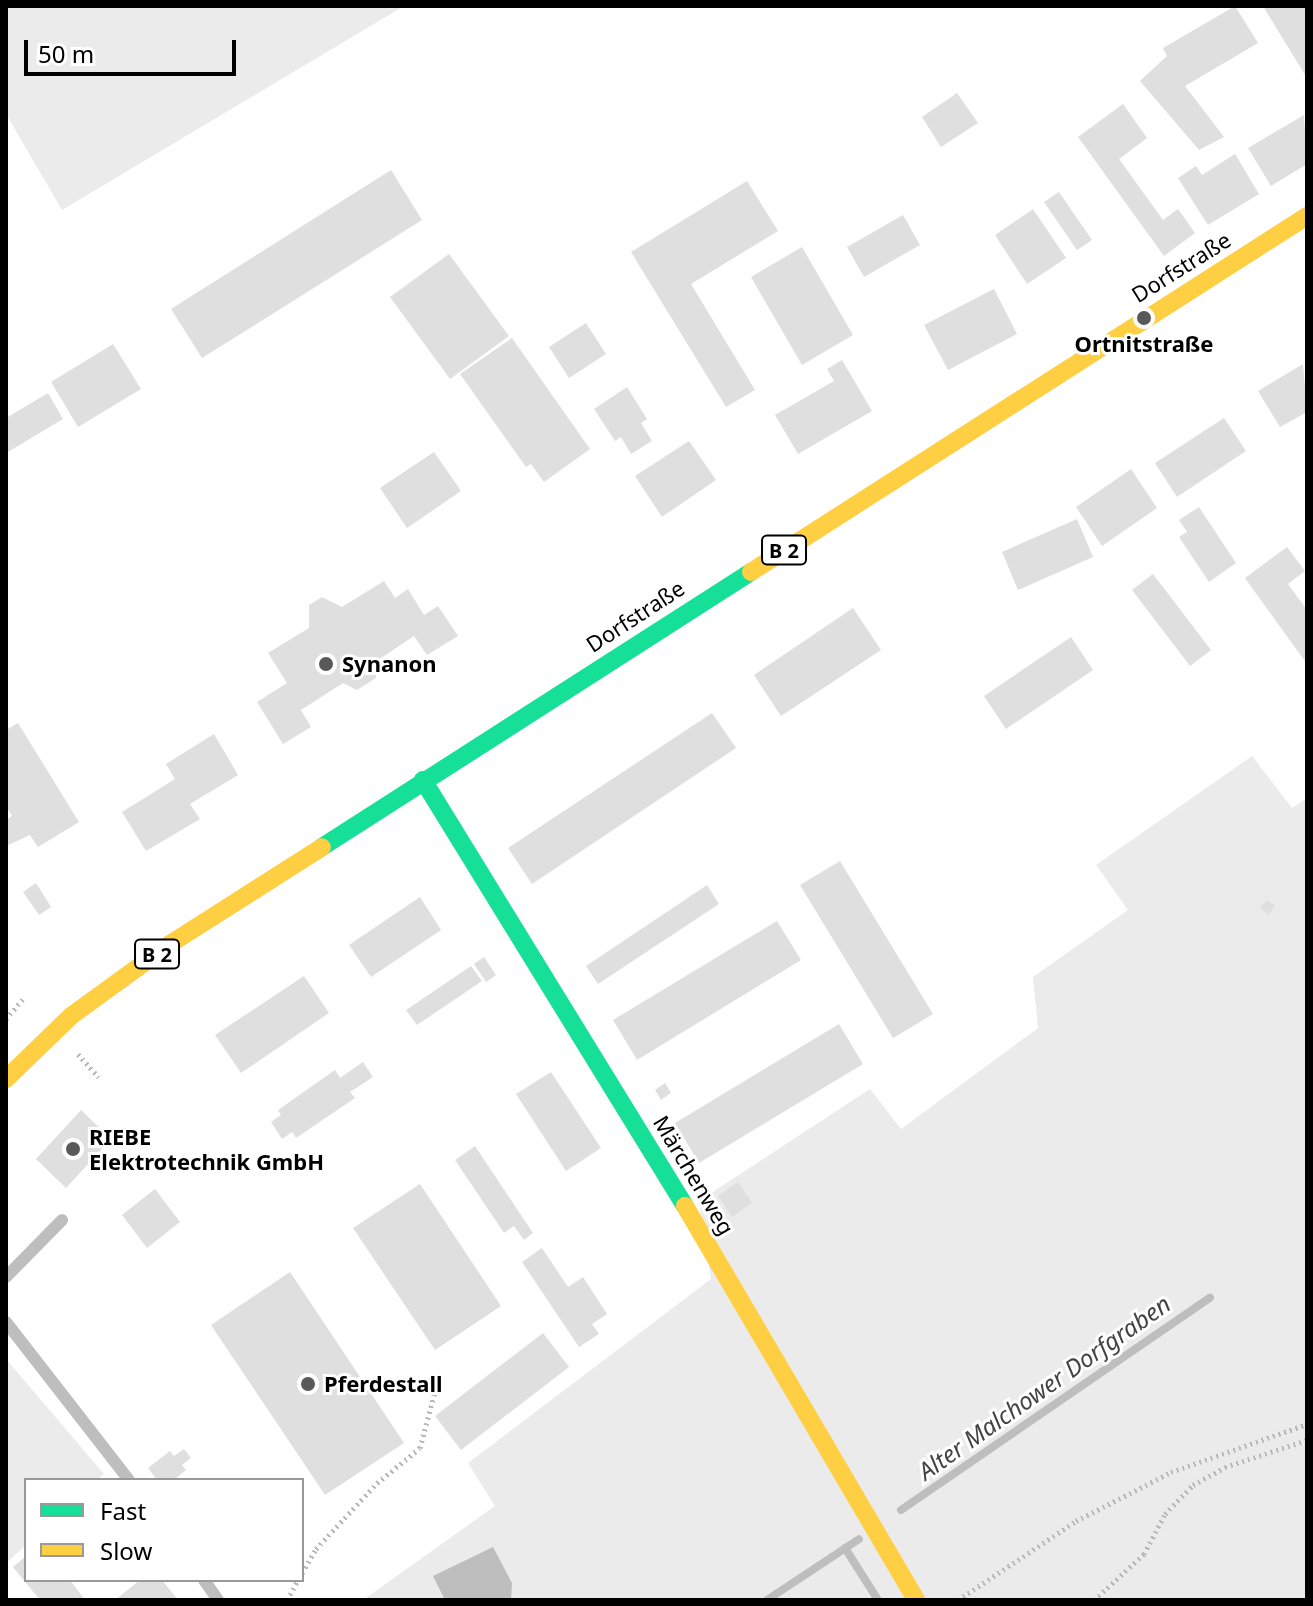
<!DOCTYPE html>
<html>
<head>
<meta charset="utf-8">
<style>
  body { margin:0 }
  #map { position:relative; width:1313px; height:1606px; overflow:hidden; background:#fff; font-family:"Noto Sans",sans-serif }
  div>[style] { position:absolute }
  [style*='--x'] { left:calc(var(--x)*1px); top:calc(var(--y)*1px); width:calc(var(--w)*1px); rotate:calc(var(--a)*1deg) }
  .green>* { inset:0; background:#ebebeb }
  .water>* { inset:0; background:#bebebe }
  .stream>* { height:8px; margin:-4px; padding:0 4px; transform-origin:4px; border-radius:4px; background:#bebebe }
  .building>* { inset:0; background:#dfdfdf }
  .path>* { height:5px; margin-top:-2.5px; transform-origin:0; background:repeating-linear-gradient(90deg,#b9b9b9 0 2px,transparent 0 6px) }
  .lane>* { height:12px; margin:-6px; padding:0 6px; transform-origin:6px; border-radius:6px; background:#bebebe }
  .fast>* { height:18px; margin:-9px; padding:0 9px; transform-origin:9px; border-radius:9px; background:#16e098 }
  .slow>* { height:18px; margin:-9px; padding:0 9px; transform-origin:9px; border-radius:9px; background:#ffcf43 }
  .dots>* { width:22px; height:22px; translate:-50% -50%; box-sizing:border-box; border:4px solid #fff; border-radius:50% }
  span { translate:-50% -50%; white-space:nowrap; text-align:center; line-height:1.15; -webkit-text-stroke:6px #fff; paint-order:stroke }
  .shield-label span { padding:2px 6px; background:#fff; border:2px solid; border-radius:6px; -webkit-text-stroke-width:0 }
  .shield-label { font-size:20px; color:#000; font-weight:700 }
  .street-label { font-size:22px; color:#000 }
  .poi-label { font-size:22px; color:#000; font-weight:700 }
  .left { translate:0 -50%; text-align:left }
  .water-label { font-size:24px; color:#434343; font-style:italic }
  .frame { position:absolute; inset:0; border:8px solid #000; pointer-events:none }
  .legend { position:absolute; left:24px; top:1478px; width:280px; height:104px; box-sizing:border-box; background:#fff; border:2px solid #999; margin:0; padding:10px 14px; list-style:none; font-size:24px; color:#000 }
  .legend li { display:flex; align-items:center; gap:16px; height:40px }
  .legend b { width:40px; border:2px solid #999 }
  .scale { position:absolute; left:24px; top:40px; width:212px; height:36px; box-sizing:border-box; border:4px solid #000; border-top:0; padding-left:10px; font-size:24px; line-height:28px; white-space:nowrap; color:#000; -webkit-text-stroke:6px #fff; paint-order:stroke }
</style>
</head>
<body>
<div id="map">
  <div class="green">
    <i style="clip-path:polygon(6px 6px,404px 6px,62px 210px,6px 114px)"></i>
    <i style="clip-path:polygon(1252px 756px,1292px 808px,1307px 798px,1307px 1600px,363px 1600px,495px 1506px,468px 1463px,711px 1279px,699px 1201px,870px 1089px,901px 1129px,1038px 1028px,1033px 977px,1128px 910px,1096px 865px)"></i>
    <i style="clip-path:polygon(6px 1359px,104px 1474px,97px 1480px,26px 1480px,26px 1545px,6px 1563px)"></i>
  </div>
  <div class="water">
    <i style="clip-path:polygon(493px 1547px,512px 1583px,511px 1600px,445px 1600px,433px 1576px)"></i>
  </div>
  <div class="stream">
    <i style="--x:901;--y:1510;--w:375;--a:-34.5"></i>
    <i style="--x:845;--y:1548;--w:62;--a:57.6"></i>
    <i style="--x:767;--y:1600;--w:110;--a:-33.5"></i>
  </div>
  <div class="building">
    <i style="clip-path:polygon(1235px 6px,1258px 43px,1185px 86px,1224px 137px,1199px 150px,1140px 81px,1167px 56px,1163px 48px)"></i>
    <i style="clip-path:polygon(1263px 6px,1307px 6px,1307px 78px,1269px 16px)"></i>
    <i style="clip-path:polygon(957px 93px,978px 123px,941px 147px,922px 117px)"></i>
    <i style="clip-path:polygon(1123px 104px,1147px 138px,1119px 159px,1163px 220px,1178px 209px,1195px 233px,1164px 256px,1078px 137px)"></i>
    <i style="clip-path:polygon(1304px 115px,1307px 164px,1271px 186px,1248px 148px)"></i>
    <i style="clip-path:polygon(1235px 154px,1259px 194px,1208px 225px,1178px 178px,1196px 166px,1202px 175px)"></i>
    <i style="clip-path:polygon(391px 170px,422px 220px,202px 358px,171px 309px)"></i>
    <i style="clip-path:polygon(747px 181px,778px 231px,691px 284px,755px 390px,726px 407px,631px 252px)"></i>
    <i style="clip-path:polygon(1059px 192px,1092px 240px,1077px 250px,1044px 202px)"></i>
    <i style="clip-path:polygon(1033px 209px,1066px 258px,1027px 284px,995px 235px)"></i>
    <i style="clip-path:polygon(903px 215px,920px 245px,864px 277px,847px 247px)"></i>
    <i style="clip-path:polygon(802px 247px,853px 335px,802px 365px,751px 277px)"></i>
    <i style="clip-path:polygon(449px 254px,509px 336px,450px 379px,390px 297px)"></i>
    <i style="clip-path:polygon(994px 289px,1017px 334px,948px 370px,924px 325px)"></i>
    <i style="clip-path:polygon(586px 323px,606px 354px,569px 378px,549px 347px)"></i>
    <i style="clip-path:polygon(512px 338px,590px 449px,544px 482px,531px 464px,526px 467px,460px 374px)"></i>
    <i style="clip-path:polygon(113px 344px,141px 389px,78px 427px,51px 382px)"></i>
    <i style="clip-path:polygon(842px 360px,872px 411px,798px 454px,775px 415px,834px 381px,827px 369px)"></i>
    <i style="clip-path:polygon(1303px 364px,1307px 412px,1280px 427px,1258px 391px)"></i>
    <i style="clip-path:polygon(627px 387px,647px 419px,641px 423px,652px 441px,631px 454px,621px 437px,615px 441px,594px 409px)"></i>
    <i style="clip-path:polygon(48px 393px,63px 419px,6px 453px,6px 418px)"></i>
    <i style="clip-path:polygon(1224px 418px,1246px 451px,1177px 497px,1155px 463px)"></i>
    <i style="clip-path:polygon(689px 441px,716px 480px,662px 517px,635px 476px)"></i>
    <i style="clip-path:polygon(434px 452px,461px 491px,407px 528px,380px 488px)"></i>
    <i style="clip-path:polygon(1131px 469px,1157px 508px,1102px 546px,1076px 507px)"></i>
    <i style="clip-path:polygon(1199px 507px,1236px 563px,1209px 582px,1179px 537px,1187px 532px,1179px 520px)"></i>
    <i style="clip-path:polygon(1077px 519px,1093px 557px,1018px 590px,1002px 552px)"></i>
    <i style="clip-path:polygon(1287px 547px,1305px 571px,1288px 584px,1307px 610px,1307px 664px,1245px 578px)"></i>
    <i style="clip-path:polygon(1153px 574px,1211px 650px,1190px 666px,1132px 590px)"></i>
    <i style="clip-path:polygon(384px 581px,395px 598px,408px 589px,424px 615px,438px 606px,458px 636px,427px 655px,414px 636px,375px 662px,376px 678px,357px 690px,343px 683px,301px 710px,311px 727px,283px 744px,257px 702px,287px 683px,268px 653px,309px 628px,309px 605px,322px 597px,342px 607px)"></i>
    <i style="clip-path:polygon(853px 608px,881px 650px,781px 716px,754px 675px)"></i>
    <i style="clip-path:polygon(1071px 637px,1093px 670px,1006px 729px,984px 696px)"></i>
    <i style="clip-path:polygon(712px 713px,736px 748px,532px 884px,508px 848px)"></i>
    <i style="clip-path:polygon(18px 723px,79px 822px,38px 847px,30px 835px,6px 846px,6px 820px,12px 816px,6px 806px,6px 730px)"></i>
    <i style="clip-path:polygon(214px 734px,238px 775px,190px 804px,200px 819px,146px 851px,122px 812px,175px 779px,166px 764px)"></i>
    <i style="clip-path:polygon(840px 861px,933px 1014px,893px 1038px,800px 885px)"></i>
    <i style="clip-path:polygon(36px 883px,51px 907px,39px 915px,23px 892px)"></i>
    <i style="clip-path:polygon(707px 885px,719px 904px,598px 984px,586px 966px)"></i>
    <i style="clip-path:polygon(420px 897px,441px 930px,371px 977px,349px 945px)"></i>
    <i style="clip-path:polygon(1267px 900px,1275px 906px,1268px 915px,1260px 908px)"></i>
    <i style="clip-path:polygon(777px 921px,801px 960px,637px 1060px,613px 1020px)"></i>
    <i style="clip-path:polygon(484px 957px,496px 975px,486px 982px,474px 964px)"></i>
    <i style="clip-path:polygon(471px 966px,482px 981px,417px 1025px,406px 1010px)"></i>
    <i style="clip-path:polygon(304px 976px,329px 1013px,241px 1073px,215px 1035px)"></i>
    <i style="clip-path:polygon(839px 1024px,863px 1064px,699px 1163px,675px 1123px)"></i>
    <i style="clip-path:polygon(363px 1062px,373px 1077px,350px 1092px,355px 1098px,296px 1138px,292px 1132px,282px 1139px,271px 1122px,281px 1115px,278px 1110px,335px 1070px,340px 1078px)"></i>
    <i style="clip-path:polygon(551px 1072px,601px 1148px,566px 1171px,516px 1094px)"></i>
    <i style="clip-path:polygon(665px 1083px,671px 1093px,661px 1100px,655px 1090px)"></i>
    <i style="clip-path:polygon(81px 1110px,111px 1139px,66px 1188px,36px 1159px)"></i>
    <i style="clip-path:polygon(475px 1146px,533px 1233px,524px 1240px,514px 1226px,504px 1233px,455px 1160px)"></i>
    <i style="clip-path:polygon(738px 1182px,752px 1203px,732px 1217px,718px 1196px)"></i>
    <i style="clip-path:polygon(420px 1184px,501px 1306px,435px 1350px,353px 1228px)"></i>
    <i style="clip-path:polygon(155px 1189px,180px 1222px,147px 1248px,122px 1215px)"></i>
    <i style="clip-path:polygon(542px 1248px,568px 1287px,583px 1277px,607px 1314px,592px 1324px,599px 1334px,579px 1347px,522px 1262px)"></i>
    <i style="clip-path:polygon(290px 1272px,404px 1443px,325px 1495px,211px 1325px)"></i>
    <i style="clip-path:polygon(543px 1333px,569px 1367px,461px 1450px,435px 1416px)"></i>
    <i style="clip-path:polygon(184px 1449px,191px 1458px,182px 1465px,186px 1470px,174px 1480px,157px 1480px,148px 1468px,170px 1451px,174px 1456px)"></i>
    <i style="clip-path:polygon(26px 1556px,26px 1580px,70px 1580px,85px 1600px,40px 1600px,13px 1567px)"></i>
    <i style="clip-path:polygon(140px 1580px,162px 1580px,178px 1600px,115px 1600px)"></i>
  </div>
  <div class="path">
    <i style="--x:6;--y:1019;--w:26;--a:-50"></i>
    <i style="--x:78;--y:1054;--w:31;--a:48"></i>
    <i style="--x:302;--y:1573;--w:28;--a:-60"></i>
    <i style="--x:316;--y:1549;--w:90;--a:-47.3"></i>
    <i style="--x:377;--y:1483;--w:55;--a:-39.1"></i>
    <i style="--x:420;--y:1448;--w:78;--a:-75.1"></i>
    <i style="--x:287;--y:1600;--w:23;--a:-61"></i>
    <i style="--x:958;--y:1600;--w:142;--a:-33.8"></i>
    <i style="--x:1076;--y:1521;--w:107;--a:-27.3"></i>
    <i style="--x:1171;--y:1472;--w:144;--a:-19.4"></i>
    <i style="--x:1094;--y:1600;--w:68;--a:-42.6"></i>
    <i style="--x:1144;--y:1554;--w:45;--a:-62.3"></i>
    <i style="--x:1165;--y:1514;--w:40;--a:-46"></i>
    <i style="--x:1193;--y:1485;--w:37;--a:-29"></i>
    <i style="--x:1225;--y:1467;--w:86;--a:-18.2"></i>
  </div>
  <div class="lane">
    <i style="--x:6;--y:1277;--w:80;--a:-45.5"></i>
    <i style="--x:6;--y:1322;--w:200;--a:52.1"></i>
    <i style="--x:204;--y:1580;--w:24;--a:55"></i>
  </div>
  <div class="fast">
    <i style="--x:423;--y:780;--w:500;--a:58.41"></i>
    <i style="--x:322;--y:847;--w:510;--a:-32.66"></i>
  </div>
  <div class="slow">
    <i style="--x:751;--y:572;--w:660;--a:-32.63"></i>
    <i style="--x:6;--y:1079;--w:91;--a:-44.1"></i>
    <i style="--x:71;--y:1016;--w:122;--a:-36"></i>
    <i style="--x:170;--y:944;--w:180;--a:-32.5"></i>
    <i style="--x:685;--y:1206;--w:457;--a:59.6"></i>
  </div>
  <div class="dots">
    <i style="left:1144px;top:318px;background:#595959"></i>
    <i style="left:326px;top:664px;background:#595959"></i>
    <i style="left:73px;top:1149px;background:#595959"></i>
    <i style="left:308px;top:1384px;background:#595959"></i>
  </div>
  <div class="shield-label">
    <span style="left:784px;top:550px">B 2</span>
    <span style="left:157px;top:954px">B 2</span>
  </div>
  <div class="street-label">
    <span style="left:1181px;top:267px;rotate:-32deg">Dorfstraße</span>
    <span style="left:635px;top:616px;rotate:-33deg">Dorfstraße</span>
    <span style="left:694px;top:1175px;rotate:59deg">Märchenweg</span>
  </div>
  <div class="poi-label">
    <span style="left:1144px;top:344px">Ortnitstraße</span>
    <span class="left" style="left:342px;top:664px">Synanon</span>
    <span class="left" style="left:89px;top:1149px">RIEBE<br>Elektrotechnik GmbH</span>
    <span class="left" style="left:324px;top:1384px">Pferdestall</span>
  </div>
  <div class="water-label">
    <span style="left:1044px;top:1387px;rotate:-35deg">Alter Malchower Dorfgraben</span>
  </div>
  <div class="frame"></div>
  <ul class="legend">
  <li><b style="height:10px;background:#16e098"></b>Fast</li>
  <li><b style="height:10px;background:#ffcf43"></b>Slow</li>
  </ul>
  <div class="scale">50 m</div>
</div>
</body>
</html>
